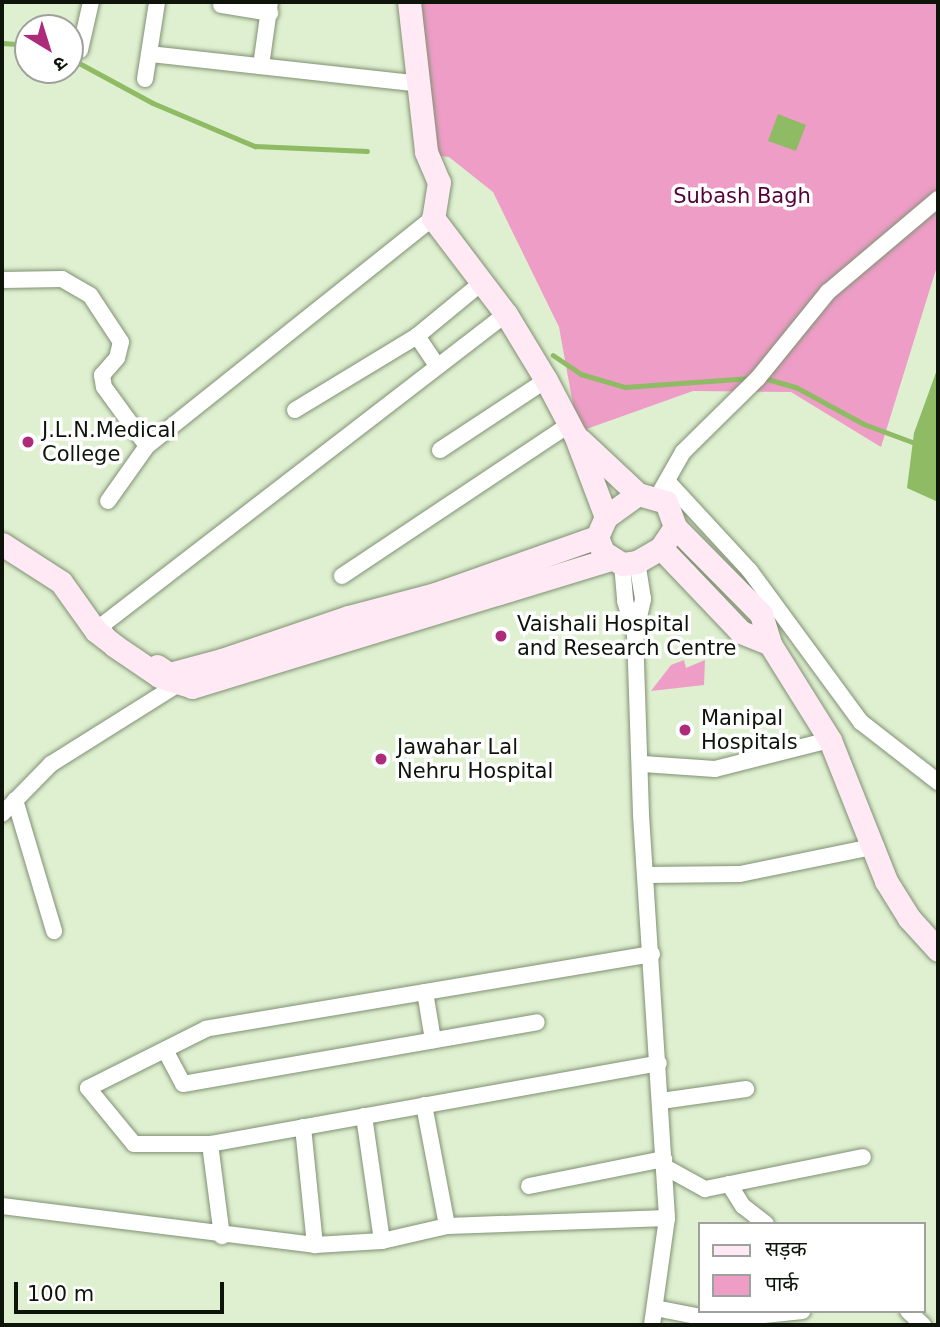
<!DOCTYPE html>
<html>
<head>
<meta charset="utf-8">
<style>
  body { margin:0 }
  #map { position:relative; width:940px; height:1327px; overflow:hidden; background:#def0d0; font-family:"DejaVu Sans","Noto Sans Devanagari",sans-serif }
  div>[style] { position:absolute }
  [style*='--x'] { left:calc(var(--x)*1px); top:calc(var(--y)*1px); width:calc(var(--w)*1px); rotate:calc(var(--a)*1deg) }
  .green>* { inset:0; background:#ed9dc6 }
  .water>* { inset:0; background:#8ebb64 }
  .stream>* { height:4.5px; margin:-2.25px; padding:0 2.25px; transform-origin:2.25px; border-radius:2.25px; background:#8ebb64 }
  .roads { filter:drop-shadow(0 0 2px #819174) drop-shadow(0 0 2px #819174) }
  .street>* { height:16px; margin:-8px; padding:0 8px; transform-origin:8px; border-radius:8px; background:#fff }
  .secondary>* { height:23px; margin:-11.5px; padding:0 11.5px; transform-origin:11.5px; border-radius:11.5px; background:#fee9f4 }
  .dots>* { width:19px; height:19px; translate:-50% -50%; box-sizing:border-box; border:4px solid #fff; border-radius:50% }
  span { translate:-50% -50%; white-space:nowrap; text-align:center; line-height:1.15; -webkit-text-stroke:7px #fff; paint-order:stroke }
  .park-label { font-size:21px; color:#560239 }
  .poi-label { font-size:21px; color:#0e1409 }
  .left { translate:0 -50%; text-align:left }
  .frame { position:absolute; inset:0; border:4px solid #0e1409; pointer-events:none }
  .legend { position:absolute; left:698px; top:1222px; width:228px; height:91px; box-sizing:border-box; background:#fff; border:2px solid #9fa19d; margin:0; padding:9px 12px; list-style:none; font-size:21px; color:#0e1409 }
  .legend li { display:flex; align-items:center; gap:14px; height:35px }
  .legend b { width:35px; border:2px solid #9fa19d }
  .north { position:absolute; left:14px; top:14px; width:70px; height:70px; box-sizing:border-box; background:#fff; border:2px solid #9fa19d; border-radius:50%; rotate:142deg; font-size:19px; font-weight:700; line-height:28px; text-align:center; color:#0e1409 }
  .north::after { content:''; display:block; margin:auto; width:24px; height:32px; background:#ac2c7a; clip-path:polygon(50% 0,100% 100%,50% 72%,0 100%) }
  .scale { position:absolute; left:14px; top:1282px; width:210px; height:32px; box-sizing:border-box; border:4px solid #0e1409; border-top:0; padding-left:9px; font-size:21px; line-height:24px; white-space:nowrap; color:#0e1409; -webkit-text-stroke:5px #fff; paint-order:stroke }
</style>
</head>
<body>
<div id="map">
  <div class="green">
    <i style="clip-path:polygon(420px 2px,938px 2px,938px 263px,881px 447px,791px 392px,693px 391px,578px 432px,559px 327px,493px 192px,449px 157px,421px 154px)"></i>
    <i style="clip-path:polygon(684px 660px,686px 668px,705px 660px,704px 685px,651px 691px,671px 665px)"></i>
  </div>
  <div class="water">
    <i style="clip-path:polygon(778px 114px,806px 125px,796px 151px,768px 141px)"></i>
    <i style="clip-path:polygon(938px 367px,938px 502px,907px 488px,914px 433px)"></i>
  </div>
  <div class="stream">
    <i style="--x:2;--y:43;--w:26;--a:4"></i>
    <i style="--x:70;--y:58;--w:94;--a:28.5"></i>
    <i style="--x:153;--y:103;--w:111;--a:22.9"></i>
    <i style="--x:255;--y:146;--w:112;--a:2.6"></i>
    <i style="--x:553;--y:355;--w:34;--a:34"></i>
    <i style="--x:581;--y:374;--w:46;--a:16.5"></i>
    <i style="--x:625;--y:387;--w:126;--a:-4.1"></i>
    <i style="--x:764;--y:378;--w:33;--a:16"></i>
    <i style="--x:796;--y:387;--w:77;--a:28.6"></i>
    <i style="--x:864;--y:424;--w:54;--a:20.4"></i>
  </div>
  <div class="roads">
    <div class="street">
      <i style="--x:221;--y:5;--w:50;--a:9.3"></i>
      <i style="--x:80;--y:50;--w:49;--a:-77.1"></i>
      <i style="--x:150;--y:54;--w:272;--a:6.3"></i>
      <i style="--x:261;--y:66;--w:65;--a:-82"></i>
      <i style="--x:145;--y:79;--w:78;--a:-81.1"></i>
      <i style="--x:2;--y:280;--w:60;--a:-1"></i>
      <i style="--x:62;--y:279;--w:32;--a:30"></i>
      <i style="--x:90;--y:295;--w:56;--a:56.6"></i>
      <i style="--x:121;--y:342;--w:16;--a:104"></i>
      <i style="--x:117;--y:358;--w:23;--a:131"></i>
      <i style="--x:102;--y:375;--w:12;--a:81"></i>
      <i style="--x:104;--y:387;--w:73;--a:53.9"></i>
      <i style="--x:417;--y:336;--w:36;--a:56"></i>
      <i style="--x:295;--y:410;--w:143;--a:-31.2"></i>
      <i style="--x:417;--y:336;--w:82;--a:-39.5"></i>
      <i style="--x:440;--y:450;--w:127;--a:-33.4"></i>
      <i style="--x:667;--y:481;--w:122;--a:47.3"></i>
      <i style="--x:750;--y:571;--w:187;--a:53.7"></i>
      <i style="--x:861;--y:722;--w:98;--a:37.9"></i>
      <i style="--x:658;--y:496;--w:51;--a:-60.4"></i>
      <i style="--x:683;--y:452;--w:105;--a:-44.6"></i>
      <i style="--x:758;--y:378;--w:111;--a:-50.9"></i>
      <i style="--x:828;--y:292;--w:144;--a:-40.2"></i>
      <i style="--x:108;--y:501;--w:67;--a:-54.7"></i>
      <i style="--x:147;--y:446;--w:366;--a:-38.6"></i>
      <i style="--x:622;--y:564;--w:37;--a:85"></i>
      <i style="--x:625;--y:601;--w:34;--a:73"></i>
      <i style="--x:635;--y:633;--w:182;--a:88.1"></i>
      <i style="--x:641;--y:815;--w:404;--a:86.3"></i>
      <i style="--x:667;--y:1218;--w:108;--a:98"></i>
      <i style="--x:342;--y:576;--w:274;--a:-33.7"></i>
      <i style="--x:636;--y:630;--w:32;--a:-77"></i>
      <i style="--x:643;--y:599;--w:37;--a:-99"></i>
      <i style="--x:109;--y:638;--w:14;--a:-124"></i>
      <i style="--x:101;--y:626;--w:511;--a:-37.61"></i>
      <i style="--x:643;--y:764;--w:72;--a:4"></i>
      <i style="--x:715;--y:769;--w:119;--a:-14.2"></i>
      <i style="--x:15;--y:800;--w:137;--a:73.4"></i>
      <i style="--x:2;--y:814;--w:70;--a:-45.6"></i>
      <i style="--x:51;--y:764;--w:149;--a:-32.1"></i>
      <i style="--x:647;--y:875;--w:93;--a:-0.6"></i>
      <i style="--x:740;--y:874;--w:139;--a:-11.6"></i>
      <i style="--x:652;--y:954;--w:452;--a:170.5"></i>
      <i style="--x:206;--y:1029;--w:132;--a:153.4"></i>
      <i style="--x:88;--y:1088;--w:72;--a:50.6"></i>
      <i style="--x:134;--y:1144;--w:76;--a:0"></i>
      <i style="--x:210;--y:1144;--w:456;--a:-10.2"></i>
      <i style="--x:425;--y:992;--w:49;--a:80.5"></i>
      <i style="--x:165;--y:1050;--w:38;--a:62"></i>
      <i style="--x:183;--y:1084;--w:359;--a:-9.9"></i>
      <i style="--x:661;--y:1101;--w:86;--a:-8"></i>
      <i style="--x:424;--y:1105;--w:123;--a:79.2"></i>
      <i style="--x:364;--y:1116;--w:126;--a:81.8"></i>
      <i style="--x:303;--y:1127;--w:119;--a:84.2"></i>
      <i style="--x:210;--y:1144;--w:93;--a:82.6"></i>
      <i style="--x:665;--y:1167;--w:46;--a:28.8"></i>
      <i style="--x:705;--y:1189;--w:161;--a:-11.4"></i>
      <i style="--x:729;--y:1184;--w:26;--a:58"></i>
      <i style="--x:743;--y:1206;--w:29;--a:38"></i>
      <i style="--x:529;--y:1186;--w:138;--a:-11.3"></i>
      <i style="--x:2;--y:1206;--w:315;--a:7.1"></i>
      <i style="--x:315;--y:1245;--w:67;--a:-3.4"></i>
      <i style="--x:382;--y:1241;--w:67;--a:-13"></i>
      <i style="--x:447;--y:1226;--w:220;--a:-2.1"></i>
      <i style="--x:655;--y:1308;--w:62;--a:11.1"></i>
      <i style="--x:716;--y:1320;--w:87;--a:-5.9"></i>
      <i style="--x:908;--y:1311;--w:21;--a:43"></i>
    </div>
    <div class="secondary">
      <i style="--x:409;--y:2;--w:151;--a:83.5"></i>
      <i style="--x:426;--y:152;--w:33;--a:67"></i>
      <i style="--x:439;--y:182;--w:36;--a:99"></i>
      <i style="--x:433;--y:218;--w:121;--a:52.8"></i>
      <i style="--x:506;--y:314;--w:77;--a:58.8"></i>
      <i style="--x:546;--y:380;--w:62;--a:62.2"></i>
      <i style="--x:575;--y:435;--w:88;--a:69.3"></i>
      <i style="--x:580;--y:440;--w:79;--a:43"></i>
      <i style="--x:638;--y:494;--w:29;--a:16"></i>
      <i style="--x:666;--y:502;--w:27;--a:70"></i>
      <i style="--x:675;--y:527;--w:25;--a:124"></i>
      <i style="--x:661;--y:548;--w:28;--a:150"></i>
      <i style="--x:637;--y:562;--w:15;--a:172"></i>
      <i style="--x:622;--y:564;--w:22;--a:-148"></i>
      <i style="--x:603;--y:552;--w:16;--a:-112"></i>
      <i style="--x:597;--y:537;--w:22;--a:-66"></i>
      <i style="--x:606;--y:517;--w:39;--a:-36"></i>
      <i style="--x:675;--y:527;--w:122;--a:45.3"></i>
      <i style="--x:761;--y:614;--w:31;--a:73"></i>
      <i style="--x:770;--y:644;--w:113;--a:58"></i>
      <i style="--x:830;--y:740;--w:152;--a:68.3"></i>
      <i style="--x:886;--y:881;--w:44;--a:58.1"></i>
      <i style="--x:909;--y:918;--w:43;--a:47.8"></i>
      <i style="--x:2;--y:544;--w:70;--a:32.8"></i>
      <i style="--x:61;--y:582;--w:60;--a:54.5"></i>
      <i style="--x:96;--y:631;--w:24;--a:38"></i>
      <i style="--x:115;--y:646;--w:53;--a:34.3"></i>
      <i style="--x:159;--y:676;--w:35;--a:18"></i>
      <i style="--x:192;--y:687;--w:437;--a:-17"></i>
      <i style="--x:661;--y:548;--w:116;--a:46.4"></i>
      <i style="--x:741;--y:632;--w:31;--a:22"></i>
      <i style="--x:157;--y:666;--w:14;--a:34"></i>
      <i style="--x:169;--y:674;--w:55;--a:-14.8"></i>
      <i style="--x:222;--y:660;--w:133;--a:-18.8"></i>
      <i style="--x:348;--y:617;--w:90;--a:-14.8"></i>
      <i style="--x:435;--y:594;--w:172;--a:-19.4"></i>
    </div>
  </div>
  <div class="dots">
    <i style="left:28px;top:442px;background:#ac2c7a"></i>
    <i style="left:501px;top:636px;background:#ac2c7a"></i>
    <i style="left:685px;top:730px;background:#ac2c7a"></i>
    <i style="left:381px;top:759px;background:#ac2c7a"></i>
  </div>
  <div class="park-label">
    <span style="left:742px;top:196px">Subash Bagh</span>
  </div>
  <div class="poi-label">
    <span class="left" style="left:42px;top:442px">J.L.N.Medical<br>College</span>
    <span class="left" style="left:517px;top:636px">Vaishali Hospital<br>and Research Centre</span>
    <span class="left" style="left:701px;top:730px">Manipal<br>Hospitals</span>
    <span class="left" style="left:397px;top:759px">Jawahar Lal<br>Nehru Hospital</span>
  </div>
  <div class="frame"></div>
  <ul class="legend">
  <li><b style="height:9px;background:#fee9f4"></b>सड़क</li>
  <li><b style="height:19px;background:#ed9dc6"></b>पार्क</li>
  </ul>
  <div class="north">उ</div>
  <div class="scale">100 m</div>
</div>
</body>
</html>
